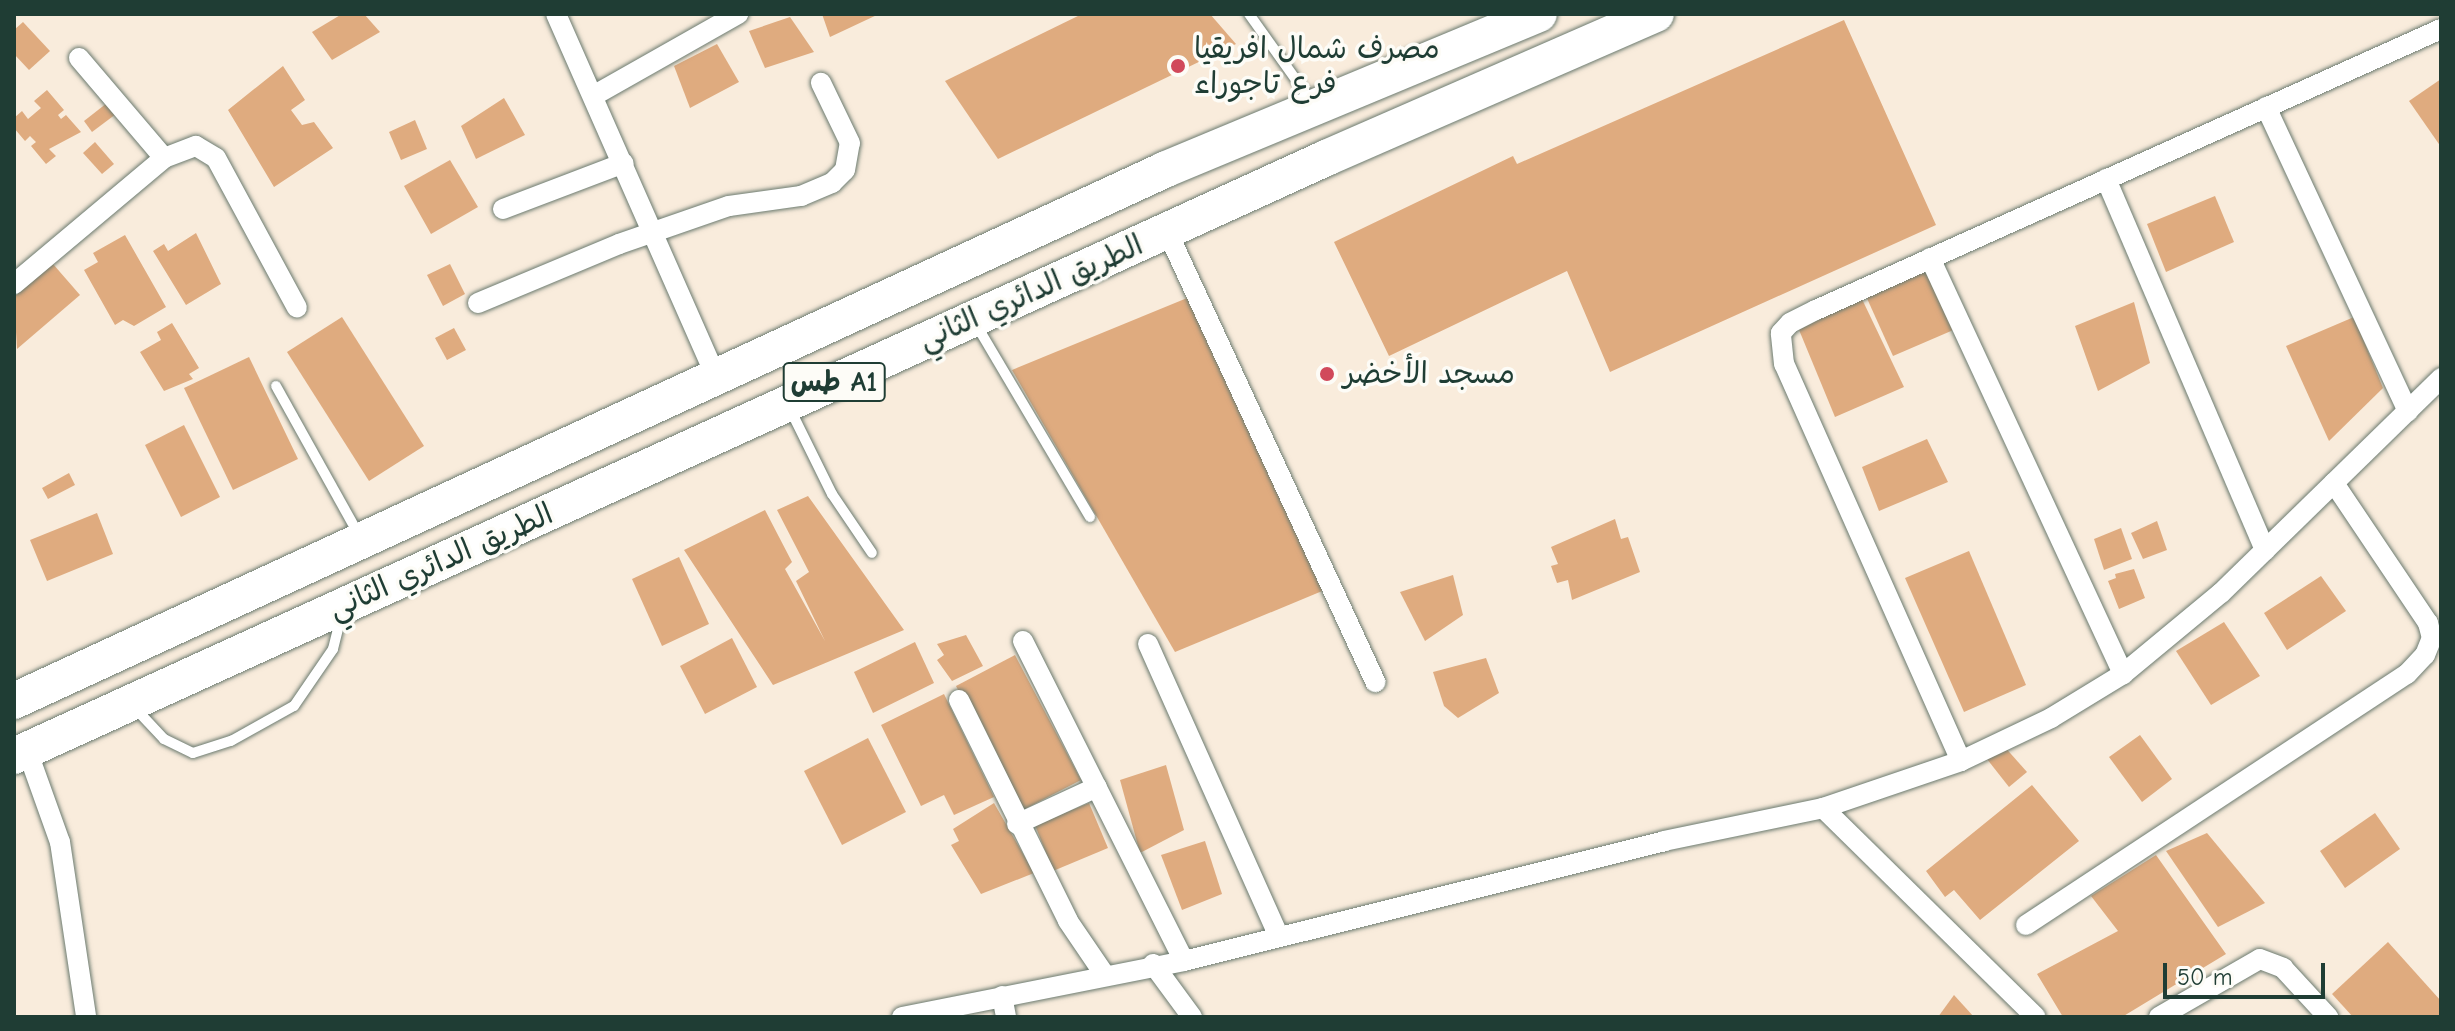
<!DOCTYPE html>
<html>
<head>
<meta charset="utf-8">
<style>
  body { margin:0 }
  #map { position:relative; width:2455px; height:1031px; overflow:hidden; background:#f9ecdc; font-family:"Comic Neue","Playpen Sans Arabic",sans-serif }
  div>[style] { position:absolute }
  [style*='--x'] { left:calc(var(--x)*1px); top:calc(var(--y)*1px); width:calc(var(--w)*1px); rotate:calc(var(--a)*1deg) }
  .building>* { inset:0; background:#dfab7f }
  .roads { filter:drop-shadow(0 0 2px #6b7a6f) drop-shadow(0 0 2px #6b7a6f) }
  .lane>* { height:10px; margin:-5px; padding:0 5px; transform-origin:5px; border-radius:5px; background:#fff }
  .street>* { height:20px; margin:-10px; padding:0 10px; transform-origin:10px; border-radius:10px; background:#fff }
  .highway>* { height:36px; margin:-18px; padding:0 18px; transform-origin:18px; border-radius:18px; background:#fff }
  .dots>* { width:22px; height:22px; translate:-50% -50%; box-sizing:border-box; border:4px solid #fdfcf7; border-radius:50% }
  span { translate:-50% -50%; white-space:nowrap; text-align:center; line-height:1.15; -webkit-text-stroke:7px #fdfcf7; paint-order:stroke }
  .shield-label span { padding:2px 6px; background:#fdfcf7; border:2px solid; border-radius:6px; -webkit-text-stroke-width:0 }
  .shield-label { font-size:28px; color:#1f3d34; font-weight:700 }
  .poi-label { font-size:30px; color:#1f3d34 }
  .left { translate:0 -50%; text-align:left }
  .street-label { font-size:30px; color:#1f3d34 }
  .frame { position:absolute; inset:0; border:16px solid #1f3d34; pointer-events:none }
  .scale { position:absolute; left:2163px; top:963px; width:162px; height:36px; box-sizing:border-box; border:4px solid #1f3d34; border-top:0; padding-left:10px; font-size:24px; line-height:28px; white-space:nowrap; color:#1f3d34; -webkit-text-stroke:6px #fdfcf7; paint-order:stroke }
</style>
</head>
<body>
<div id="map">
  <div class="building">
    <i style="clip-path:polygon(342px 14px,364px 14px,380px 32px,332px 60px,312px 32px)"></i>
    <i style="clip-path:polygon(822px 14px,879px 14px,830px 37px)"></i>
    <i style="clip-path:polygon(1082px 14px,1210px 14px,1236px 44px,998px 159px,945px 81px)"></i>
    <i style="clip-path:polygon(790px 17px,814px 52px,765px 68px,749px 31px)"></i>
    <i style="clip-path:polygon(1844px 20px,1936px 225px,1610px 372px,1567px 271px,1389px 356px,1334px 242px,1513px 156px,1517px 164px)"></i>
    <i style="clip-path:polygon(23px 22px,50px 51px,29px 70px,14px 54px,14px 30px)"></i>
    <i style="clip-path:polygon(717px 44px,739px 82px,690px 108px,674px 66px)"></i>
    <i style="clip-path:polygon(283px 66px,305px 100px,291px 110px,302px 125px,314px 122px,333px 148px,274px 187px,228px 110px)"></i>
    <i style="clip-path:polygon(2441px 79px,2441px 147px,2409px 101px)"></i>
    <i style="clip-path:polygon(47px 90px,64px 110px,58px 115px,61px 119px,66px 115px,81px 132px,49px 149px,56px 156px,46px 164px,31px 146px,36px 142px,30px 136px,25px 141px,14px 128px,14px 118px,22px 111px,28px 119px,41px 108px,34px 101px)"></i>
    <i style="clip-path:polygon(504px 98px,525px 135px,476px 159px,461px 126px)"></i>
    <i style="clip-path:polygon(107px 103px,116px 114px,92px 132px,84px 121px)"></i>
    <i style="clip-path:polygon(415px 120px,427px 149px,401px 160px,389px 132px)"></i>
    <i style="clip-path:polygon(95px 142px,114px 164px,102px 174px,83px 153px)"></i>
    <i style="clip-path:polygon(450px 160px,478px 207px,431px 234px,404px 186px)"></i>
    <i style="clip-path:polygon(2215px 196px,2234px 242px,2166px 272px,2147px 224px)"></i>
    <i style="clip-path:polygon(196px 233px,221px 284px,186px 305px,153px 251px,164px 244px,168px 251px)"></i>
    <i style="clip-path:polygon(125px 235px,166px 307px,134px 326px,123px 320px,115px 325px,84px 270px,98px 262px,93px 253px)"></i>
    <i style="clip-path:polygon(53px 264px,80px 295px,17px 349px,14px 297px)"></i>
    <i style="clip-path:polygon(450px 264px,465px 294px,443px 306px,427px 275px)"></i>
    <i style="clip-path:polygon(1928px 266px,1958px 328px,1893px 356px,1865px 294px)"></i>
    <i style="clip-path:polygon(1192px 296px,1327px 589px,1175px 652px,1012px 370px)"></i>
    <i style="clip-path:polygon(1861px 297px,1904px 387px,1835px 417px,1797px 325px)"></i>
    <i style="clip-path:polygon(2134px 302px,2150px 363px,2098px 391px,2075px 326px)"></i>
    <i style="clip-path:polygon(342px 317px,424px 446px,369px 481px,287px 352px)"></i>
    <i style="clip-path:polygon(2354px 317px,2383px 388px,2329px 441px,2286px 346px)"></i>
    <i style="clip-path:polygon(172px 323px,199px 368px,189px 374px,193px 379px,164px 391px,140px 352px,161px 340px,157px 332px)"></i>
    <i style="clip-path:polygon(454px 328px,466px 350px,447px 360px,435px 338px)"></i>
    <i style="clip-path:polygon(249px 357px,298px 459px,233px 490px,184px 388px)"></i>
    <i style="clip-path:polygon(184px 425px,220px 497px,181px 517px,145px 445px)"></i>
    <i style="clip-path:polygon(1927px 439px,1948px 482px,1879px 511px,1862px 467px)"></i>
    <i style="clip-path:polygon(69px 473px,75px 485px,48px 499px,42px 488px)"></i>
    <i style="clip-path:polygon(808px 496px,904px 630px,773px 685px,684px 550px,765px 510px,792px 562px,785px 569px,825px 641px,796px 581px,809px 572px,777px 510px)"></i>
    <i style="clip-path:polygon(97px 513px,113px 554px,47px 581px,30px 540px)"></i>
    <i style="clip-path:polygon(1615px 519px,1621px 539px,1628px 537px,1640px 572px,1572px 600px,1568px 580px,1557px 583px,1551px 566px,1558px 564px,1551px 547px)"></i>
    <i style="clip-path:polygon(2157px 521px,2167px 550px,2143px 559px,2131px 533px)"></i>
    <i style="clip-path:polygon(2121px 528px,2132px 559px,2104px 570px,2094px 539px)"></i>
    <i style="clip-path:polygon(1969px 551px,2026px 685px,1964px 712px,1905px 578px)"></i>
    <i style="clip-path:polygon(679px 557px,709px 624px,662px 646px,632px 579px)"></i>
    <i style="clip-path:polygon(2134px 569px,2145px 598px,2119px 609px,2108px 581px,2116px 578px,2115px 574px)"></i>
    <i style="clip-path:polygon(1453px 575px,1463px 615px,1425px 641px,1400px 592px)"></i>
    <i style="clip-path:polygon(2321px 576px,2346px 611px,2287px 650px,2264px 613px)"></i>
    <i style="clip-path:polygon(2224px 622px,2260px 676px,2211px 705px,2176px 651px)"></i>
    <i style="clip-path:polygon(966px 635px,983px 666px,952px 681px,937px 660px,944px 655px,937px 644px)"></i>
    <i style="clip-path:polygon(732px 638px,757px 687px,705px 714px,680px 666px)"></i>
    <i style="clip-path:polygon(915px 642px,934px 683px,873px 713px,854px 672px)"></i>
    <i style="clip-path:polygon(1015px 655px,1081px 780px,1021px 811px,956px 686px)"></i>
    <i style="clip-path:polygon(1486px 658px,1499px 693px,1458px 718px,1444px 706px,1433px 672px)"></i>
    <i style="clip-path:polygon(944px 694px,994px 797px,954px 815px,944px 795px,921px 806px,881px 725px)"></i>
    <i style="clip-path:polygon(2140px 735px,2172px 779px,2142px 802px,2109px 757px)"></i>
    <i style="clip-path:polygon(868px 738px,906px 812px,842px 845px,804px 771px)"></i>
    <i style="clip-path:polygon(2003px 745px,2027px 772px,2009px 787px,1983px 754px)"></i>
    <i style="clip-path:polygon(1166px 765px,1184px 830px,1140px 853px,1120px 780px)"></i>
    <i style="clip-path:polygon(2032px 785px,2079px 841px,1980px 920px,1954px 890px,1945px 897px,1926px 871px)"></i>
    <i style="clip-path:polygon(994px 803px,1034px 873px,981px 894px,951px 845px,959px 841px,953px 829px)"></i>
    <i style="clip-path:polygon(1089px 803px,1108px 848px,1053px 871px,1035px 825px)"></i>
    <i style="clip-path:polygon(2375px 813px,2400px 849px,2345px 888px,2320px 851px)"></i>
    <i style="clip-path:polygon(2207px 833px,2265px 903px,2218px 927px,2166px 851px)"></i>
    <i style="clip-path:polygon(1205px 841px,1222px 894px,1182px 910px,1161px 855px)"></i>
    <i style="clip-path:polygon(2156px 855px,2226px 954px,2122px 1017px,2063px 1017px,2037px 974px,2118px 931px,2091px 896px)"></i>
    <i style="clip-path:polygon(2388px 942px,2441px 1001px,2441px 1017px,2353px 1017px,2332px 994px)"></i>
    <i style="clip-path:polygon(1954px 995px,1974px 1017px,1938px 1017px)"></i>
  </div>
  <div class="roads">
    <div class="lane">
      <i style="--x:1249;--y:14;--w:107;--a:54.5"></i>
      <i style="--x:977;--y:326;--w:222;--a:59.4"></i>
      <i style="--x:276;--y:386;--w:171;--a:60.9"></i>
      <i style="--x:790;--y:409;--w:95;--a:63.7"></i>
      <i style="--x:832;--y:494;--w:71;--a:55.9"></i>
      <i style="--x:134;--y:707;--w:44;--a:46.8"></i>
      <i style="--x:164;--y:739;--w:32;--a:26"></i>
      <i style="--x:193;--y:753;--w:40;--a:-18"></i>
      <i style="--x:231;--y:741;--w:72;--a:-29.1"></i>
      <i style="--x:294;--y:706;--w:69;--a:-55.6"></i>
      <i style="--x:333;--y:649;--w:36;--a:-76"></i>
    </div>
    <div class="street">
      <i style="--x:556;--y:14;--w:394;--a:66.2"></i>
      <i style="--x:79;--y:58;--w:131;--a:49.6"></i>
      <i style="--x:593;--y:96;--w:167;--a:-29.5"></i>
      <i style="--x:2266;--y:107;--w:336;--a:65"></i>
      <i style="--x:2106;--y:179;--w:404;--a:66.8"></i>
      <i style="--x:503;--y:209;--w:129;--a:-20.8"></i>
      <i style="--x:1167;--y:231;--w:497;--a:65.2"></i>
      <i style="--x:1930;--y:258;--w:459;--a:65.1"></i>
      <i style="--x:14;--y:284;--w:196;--a:-40"></i>
      <i style="--x:164;--y:158;--w:34;--a:-21"></i>
      <i style="--x:196;--y:146;--w:23;--a:31"></i>
      <i style="--x:216;--y:158;--w:170;--a:61.6"></i>
      <i style="--x:478;--y:303;--w:153;--a:-22.7"></i>
      <i style="--x:619;--y:244;--w:116;--a:-19.1"></i>
      <i style="--x:729;--y:206;--w:73;--a:-7.9"></i>
      <i style="--x:801;--y:196;--w:34;--a:-23"></i>
      <i style="--x:832;--y:183;--w:18;--a:-45"></i>
      <i style="--x:845;--y:170;--w:27;--a:-80"></i>
      <i style="--x:850;--y:143;--w:67;--a:-115.8"></i>
      <i style="--x:1023;--y:641;--w:358;--a:63.3"></i>
      <i style="--x:1148;--y:644;--w:318;--a:65.9"></i>
      <i style="--x:959;--y:700;--w:246;--a:63.7"></i>
      <i style="--x:1068;--y:921;--w:64;--a:55.8"></i>
      <i style="--x:27;--y:750;--w:98;--a:70.3"></i>
      <i style="--x:60;--y:842;--w:177;--a:81.5"></i>
      <i style="--x:1961;--y:761;--w:435;--a:-114"></i>
      <i style="--x:1784;--y:364;--w:31;--a:-96"></i>
      <i style="--x:1781;--y:333;--w:13;--a:-48"></i>
      <i style="--x:1790;--y:323;--w:29;--a:-27"></i>
      <i style="--x:1816;--y:310;--w:685;--a:-24.21"></i>
      <i style="--x:1823;--y:808;--w:298;--a:44.5"></i>
      <i style="--x:1017;--y:824;--w:88;--a:-24.8"></i>
      <i style="--x:2026;--y:925;--w:456;--a:-33.4"></i>
      <i style="--x:2407;--y:674;--w:26;--a:-47"></i>
      <i style="--x:2425;--y:655;--w:18;--a:-68"></i>
      <i style="--x:2432;--y:638;--w:16;--a:-105"></i>
      <i style="--x:2428;--y:623;--w:169;--a:-123.9"></i>
      <i style="--x:1153;--y:964;--w:66;--a:53.7"></i>
      <i style="--x:1002;--y:996;--w:21;--a:79"></i>
      <i style="--x:902;--y:1017;--w:288;--a:-11.2"></i>
      <i style="--x:1184;--y:961;--w:495;--a:-14"></i>
      <i style="--x:1664;--y:841;--w:162;--a:-11.7"></i>
      <i style="--x:1823;--y:808;--w:146;--a:-18.8"></i>
      <i style="--x:1961;--y:761;--w:100;--a:-25.5"></i>
      <i style="--x:2051;--y:718;--w:84;--a:-31.4"></i>
      <i style="--x:2123;--y:674;--w:127;--a:-39.6"></i>
      <i style="--x:2221;--y:593;--w:308;--a:-44.3"></i>
      <i style="--x:2159;--y:1017;--w:116;--a:-29.9"></i>
      <i style="--x:2260;--y:959;--w:25;--a:21"></i>
      <i style="--x:2283;--y:968;--w:67;--a:47.4"></i>
    </div>
    <div class="highway">
      <i style="--x:14;--y:701;--w:1267;--a:-24.78"></i>
      <i style="--x:1164;--y:170;--w:406;--a:-22.6"></i>
      <i style="--x:14;--y:756;--w:1442;--a:-24.5"></i>
      <i style="--x:1326;--y:158;--w:360;--a:-23.6"></i>
    </div>
  </div>
  <div class="dots">
    <i style="left:1178px;top:66px;background:#d1495b"></i>
    <i style="left:1327px;top:374px;background:#d1495b"></i>
  </div>
  <div class="shield-label">
    <span style="left:834px;top:382px">طس A1</span>
  </div>
  <div class="poi-label">
    <span class="left" style="left:1194px;top:66px">مصرف شمال افريقيا<br>فرع تاجوراء</span>
    <span class="left" style="left:1343px;top:374px">مسجد الأخضر</span>
  </div>
  <div class="street-label">
    <span style="left:1031px;top:293px;rotate:-24deg">الطريق الدائري الثاني</span>
    <span style="left:441px;top:562px;rotate:-24deg">الطريق الدائري الثاني</span>
  </div>
  <div class="frame"></div>
  <div class="scale">50 m</div>
</div>
</body>
</html>
